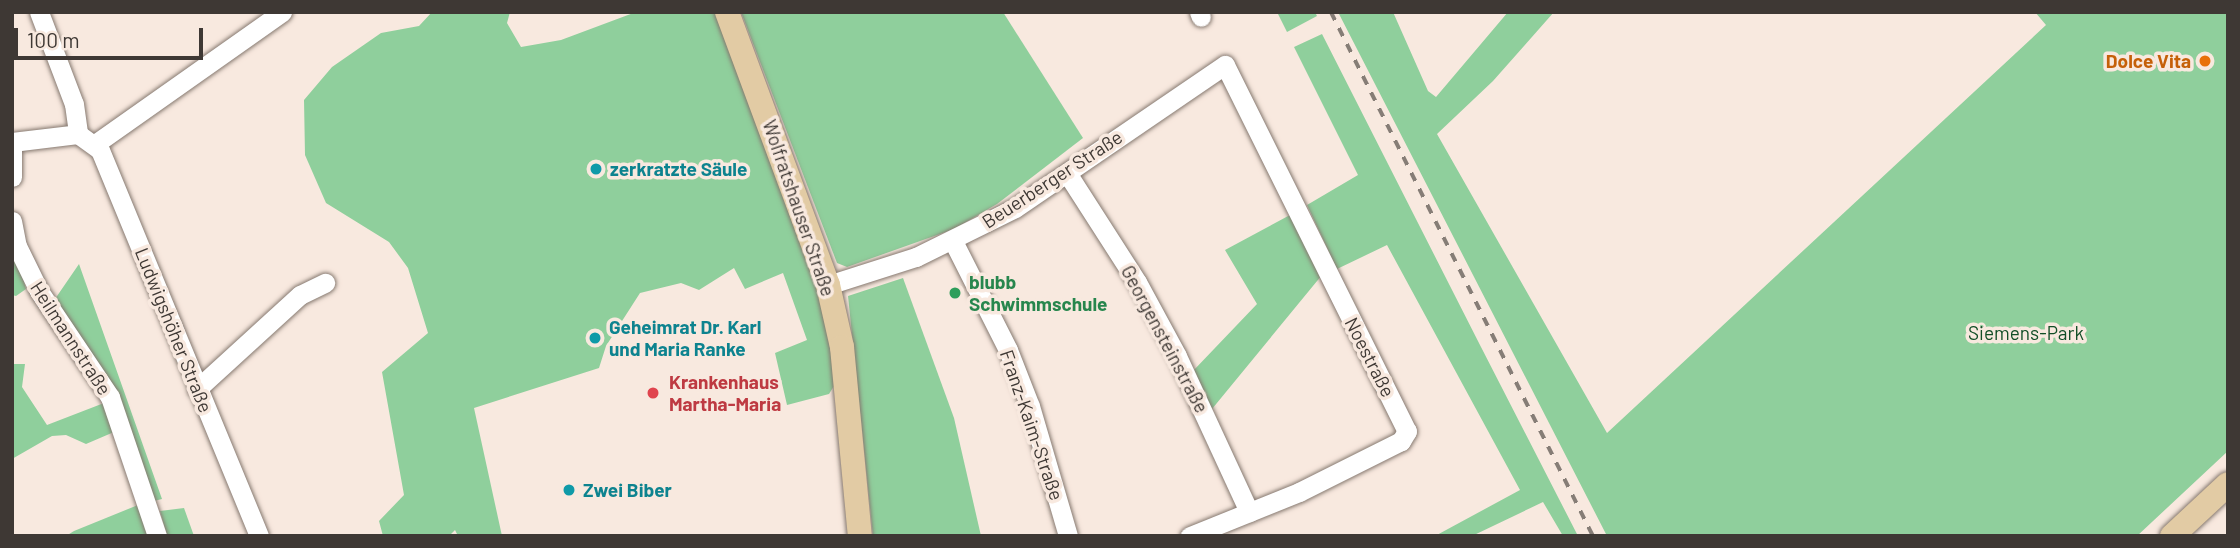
<!DOCTYPE html>
<html>
<head>
<meta charset="utf-8">
<style>
  body { margin:0 }
  #map { position:relative; width:2240px; height:548px; overflow:hidden; background:#f8e9df; font-family:Barlow,sans-serif }
  div>[style] { position:absolute }
  [style*='--x'] { left:calc(var(--x)*1px); top:calc(var(--y)*1px); width:calc(var(--w)*1px); rotate:calc(var(--a)*1deg) }
  .green>* { inset:0; background:#8fcf9c }
  .roads { filter:drop-shadow(0 0 2px #867970) drop-shadow(0 0 2px #867970) }
  .minor>* { height:19px; margin:-9.5px; padding:0 9.5px; transform-origin:9.5px; border-radius:9.5px; background:#fff }
  .major>* { height:24px; margin:-12px; padding:0 12px; transform-origin:12px; border-radius:12px; background:#e2cba4 }
  .rail>* { height:3.5px; margin-top:-1.75px; transform-origin:0; background:repeating-linear-gradient(90deg,#867d76 0 9px,transparent 0 18px) }
  .dots>* { width:19px; height:19px; translate:-50% -50%; box-sizing:border-box; border:4px solid #f8e9df; border-radius:50% }
  span { translate:-50% -50%; white-space:nowrap; text-align:center; line-height:1.15; -webkit-text-stroke:7px #f8e9df; paint-order:stroke }
  .food-label { font-size:19px; color:#c56008; font-weight:700 }
  .right { translate:-100% -50%; text-align:right }
  .culture-label { font-size:19px; color:#0d838f; font-weight:700 }
  .left { translate:0 -50%; text-align:left }
  .street-label { font-size:19px; color:#3e3834 }
  .leisure-label { font-size:19px; color:#27864d; font-weight:700 }
  .park-label { font-size:19px; color:#114e26 }
  .health-label { font-size:19px; color:#be3a42; font-weight:700 }
  .frame { position:absolute; inset:0; border:14px solid #3e3834; pointer-events:none }
  .scale { position:absolute; left:14px; top:28px; width:189px; height:32px; box-sizing:border-box; border:4px solid #3e3834; border-top:0; padding-left:9px; font-size:21px; line-height:24px; white-space:nowrap; color:#3e3834; -webkit-text-stroke:5px #f8e9df; paint-order:stroke }
</style>
</head>
<body>
<div id="map">
  <div class="green">
    <i style="clip-path:polygon(432px 12px,510px 12px,507px 23px,521px 47px,561px 40px,636px 12px,718px 12px,802px 234px,829px 332px,834px 386px,829px 394px,787px 405px,775px 353px,807px 340px,783px 273px,745px 289px,734px 268px,699px 290px,681px 283px,640px 293px,606px 346px,599px 368px,474px 408px,502px 536px,458px 536px,455px 530px,449px 536px,383px 536px,379px 521px,404px 495px,382px 372px,428px 333px,408px 268px,389px 242px,326px 203px,305px 155px,304px 100px,332px 67px,381px 33px,419px 26px)"></i>
    <i style="clip-path:polygon(741px 12px,1003px 12px,1083px 138px,997px 204px,954px 229px,847px 267px,837px 263px)"></i>
    <i style="clip-path:polygon(1277px 12px,1315px 12px,1317px 16px,1287px 32px)"></i>
    <i style="clip-path:polygon(1338px 12px,1393px 12px,1428px 91px,1436px 97px,1508px 12px,1554px 12px,1493px 81px,1437px 134px,1607px 433px,2046px 25px,2035px 12px,2228px 12px,2228px 451px,2137px 536px,1607px 536px)"></i>
    <i style="clip-path:polygon(1322px 34px,1481px 347px,1578px 536px,1563px 536px,1543px 502px,1472px 536px,1435px 536px,1520px 490px,1387px 245px,1337px 269px,1307px 205px,1358px 175px,1294px 47px)"></i>
    <i style="clip-path:polygon(1290px 215px,1322px 275px,1212px 409px,1193px 371px,1257px 304px,1225px 250px)"></i>
    <i style="clip-path:polygon(18px 259px,26px 289px,16px 296px,12px 295px,12px 261px)"></i>
    <i style="clip-path:polygon(79px 264px,162px 499px,154px 501px,121px 403px,55px 299px)"></i>
    <i style="clip-path:polygon(903px 278px,954px 418px,981px 536px,873px 536px,848px 296px)"></i>
    <i style="clip-path:polygon(12px 364px,25px 364px,22px 387px,47px 425px,104px 403px,114px 432px,86px 444px,66px 435px,52px 436px,12px 459px)"></i>
    <i style="clip-path:polygon(138px 505px,150px 536px,66px 536px,74px 531px)"></i>
    <i style="clip-path:polygon(184px 508px,194px 536px,167px 536px,160px 511px)"></i>
  </div>
  <div class="roads">
    <div class="minor">
      <i style="--x:39;--y:12;--w:98;--a:69.2"></i>
      <i style="--x:74;--y:104;--w:30;--a:82"></i>
      <i style="--x:1199;--y:12;--w:5;--a:68"></i>
      <i style="--x:12;--y:142;--w:66;--a:-6.9"></i>
      <i style="--x:78;--y:134;--w:27;--a:36"></i>
      <i style="--x:100;--y:150;--w:417;--a:67.6"></i>
      <i style="--x:12;--y:144;--w:33;--a:90"></i>
      <i style="--x:95;--y:144;--w:229;--a:-35.2"></i>
      <i style="--x:1067;--y:173;--w:130;--a:57.3"></i>
      <i style="--x:1137;--y:282;--w:84;--a:61.6"></i>
      <i style="--x:1177;--y:356;--w:172;--a:65.2"></i>
      <i style="--x:12;--y:221;--w:25;--a:79"></i>
      <i style="--x:17;--y:246;--w:50;--a:63.9"></i>
      <i style="--x:39;--y:291;--w:128;--a:56.2"></i>
      <i style="--x:110;--y:397;--w:147;--a:71.3"></i>
      <i style="--x:953;--y:241;--w:122;--a:63.2"></i>
      <i style="--x:1008;--y:350;--w:60;--a:68.6"></i>
      <i style="--x:1030;--y:406;--w:135;--a:73.7"></i>
      <i style="--x:828;--y:285;--w:92;--a:-17.7"></i>
      <i style="--x:916;--y:257;--w:110;--a:-26.3"></i>
      <i style="--x:1015;--y:208;--w:254;--a:-34.3"></i>
      <i style="--x:1225;--y:65;--w:409;--a:63.6"></i>
      <i style="--x:1407;--y:431;--w:12;--a:121"></i>
      <i style="--x:1401;--y:441;--w:114;--a:153.4"></i>
      <i style="--x:1299;--y:492;--w:118;--a:158"></i>
      <i style="--x:197;--y:389;--w:139;--a:-42.4"></i>
      <i style="--x:300;--y:295;--w:28;--a:-26"></i>
    </div>
    <div class="major">
      <i style="--x:727;--y:12;--w:291;--a:69.7"></i>
      <i style="--x:828;--y:285;--w:64;--a:77.3"></i>
      <i style="--x:842;--y:347;--w:190;--a:84.6"></i>
      <i style="--x:2172;--y:536;--w:76;--a:-42.9"></i>
    </div>
  </div>
  <div class="rail">
    <i style="--x:1331;--y:12;--w:586;--a:63.43"></i>
  </div>
  <div class="dots">
    <i style="left:2205px;top:61px;background:#e8710a"></i>
    <i style="left:596px;top:169px;background:#0f9aa8"></i>
    <i style="left:955px;top:293px;background:#2e9e5b"></i>
    <i style="left:595px;top:338px;background:#0f9aa8"></i>
    <i style="left:653px;top:393px;background:#e0444e"></i>
    <i style="left:569px;top:490px;background:#0f9aa8"></i>
  </div>
  <div class="food-label">
    <span class="right" style="left:2191px;top:61px">Dolce Vita</span>
  </div>
  <div class="culture-label">
    <span class="left" style="left:610px;top:169px">zerkratzte Säule</span>
    <span class="left" style="left:609px;top:338px">Geheimrat Dr. Karl<br>und Maria Ranke</span>
    <span class="left" style="left:583px;top:490px">Zwei Biber</span>
  </div>
  <div class="street-label">
    <span style="left:1052px;top:179px;rotate:-33deg">Beuerberger Straße</span>
    <span style="left:799px;top:208px;rotate:71deg">Wolfratshauser Straße</span>
    <span style="left:174px;top:330px;rotate:68deg">Ludwigshöher Straße</span>
    <span style="left:71px;top:338px;rotate:57deg">Heilmannstraße</span>
    <span style="left:1165px;top:339px;rotate:62deg">Georgensteinstraße</span>
    <span style="left:1370px;top:357px;rotate:63deg">Noestraße</span>
    <span style="left:1032px;top:425px;rotate:71deg">Franz-Kaim-Straße</span>
  </div>
  <div class="leisure-label">
    <span class="left" style="left:969px;top:293px">blubb<br>Schwimmschule</span>
  </div>
  <div class="park-label">
    <span style="left:2026px;top:333px">Siemens-Park</span>
  </div>
  <div class="health-label">
    <span class="left" style="left:669px;top:393px">Krankenhaus<br>Martha-Maria</span>
  </div>
  <div class="frame"></div>
  <div class="scale">100 m</div>
</div>
</body>
</html>
